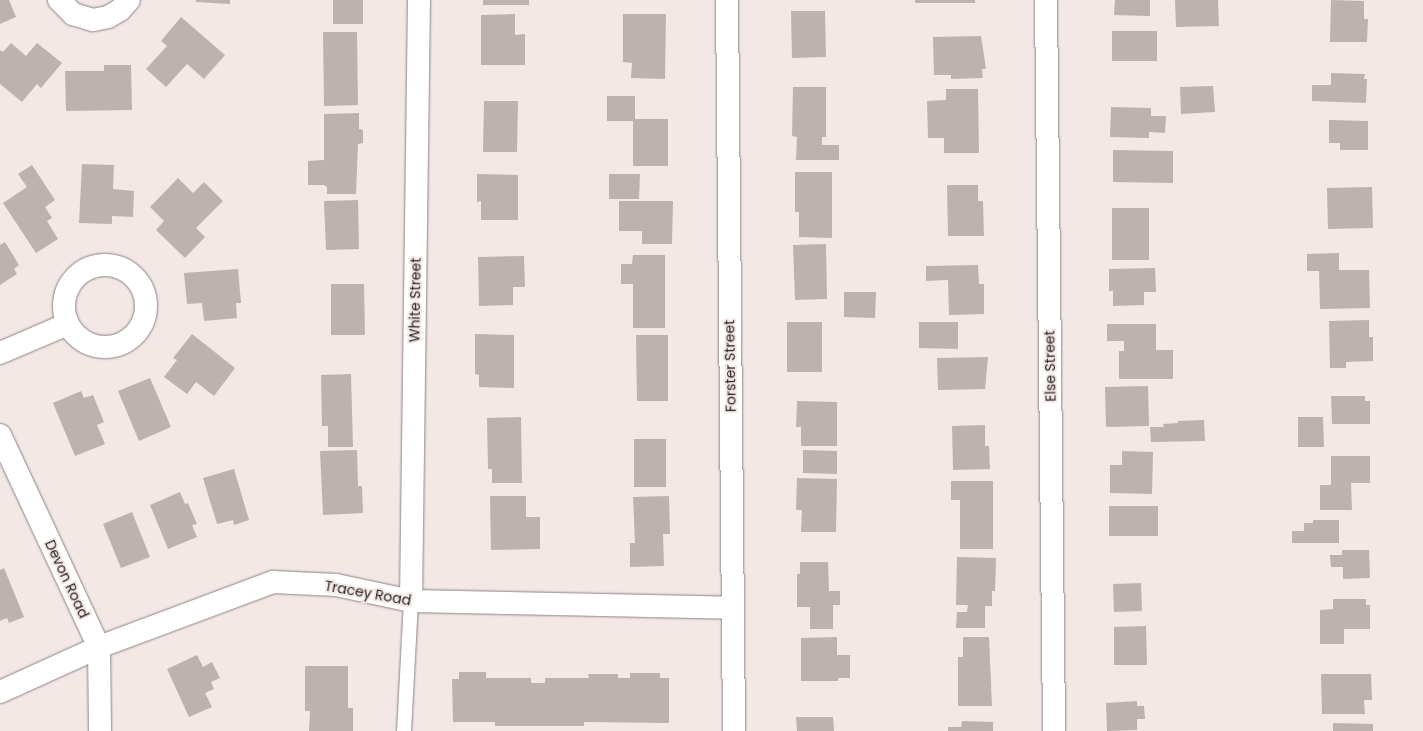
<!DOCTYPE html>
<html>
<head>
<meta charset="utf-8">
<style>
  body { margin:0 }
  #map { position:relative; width:1423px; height:731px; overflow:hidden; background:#f3e8e6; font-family:Poppins,sans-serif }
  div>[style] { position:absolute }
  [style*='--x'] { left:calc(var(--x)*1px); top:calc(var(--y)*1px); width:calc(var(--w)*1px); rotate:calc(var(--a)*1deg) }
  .building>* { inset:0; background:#bcb2b0 }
  .roads { filter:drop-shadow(0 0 1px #8e8483) drop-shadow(0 0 1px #8e8483) }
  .lane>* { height:14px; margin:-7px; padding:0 7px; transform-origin:7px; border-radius:7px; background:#fff }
  .street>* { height:22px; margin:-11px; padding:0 11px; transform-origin:11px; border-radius:11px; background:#fff }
  .street>.ring { margin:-11px; padding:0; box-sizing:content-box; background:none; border:22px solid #fff; border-radius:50% }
  span { translate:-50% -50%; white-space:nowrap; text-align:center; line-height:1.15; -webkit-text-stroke:4px #f3e8e6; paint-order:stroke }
  .street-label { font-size:14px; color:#221e1d }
</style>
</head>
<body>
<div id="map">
  <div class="building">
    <i style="clip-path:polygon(0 0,9px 0,16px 17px,0 24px)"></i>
    <i style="clip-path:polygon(196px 0,230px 0,230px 4px,196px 2px)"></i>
    <i style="clip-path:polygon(333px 0,363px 0,363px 24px,333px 24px)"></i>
    <i style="clip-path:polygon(483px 0,529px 0,529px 5px,483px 5px)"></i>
    <i style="clip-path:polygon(915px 0,975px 0,975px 3px,915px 3px)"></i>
    <i style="clip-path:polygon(1115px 0,1150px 0,1150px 16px,1114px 15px)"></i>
    <i style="clip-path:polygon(1175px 0,1218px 0,1219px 26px,1176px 27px)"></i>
    <i style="clip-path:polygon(1331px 0,1364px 1px,1364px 19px,1368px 19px,1367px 42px,1330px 42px)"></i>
    <i style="clip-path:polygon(791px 11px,825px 11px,826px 57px,792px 58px)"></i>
    <i style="clip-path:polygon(515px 14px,515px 35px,525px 34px,525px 65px,481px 65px,481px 15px)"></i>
    <i style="clip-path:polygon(623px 14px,666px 14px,665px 79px,631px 78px,632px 63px,623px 62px)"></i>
    <i style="clip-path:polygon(181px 17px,225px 55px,204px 79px,187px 64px,166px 87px,146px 69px,167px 46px,161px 41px)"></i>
    <i style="clip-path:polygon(1112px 31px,1157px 31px,1157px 61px,1112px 61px)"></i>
    <i style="clip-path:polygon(323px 32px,357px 32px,358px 105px,324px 106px)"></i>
    <i style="clip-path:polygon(981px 36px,986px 69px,982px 69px,983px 78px,951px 79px,951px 75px,934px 75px,933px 37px)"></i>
    <i style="clip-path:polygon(11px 43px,26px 56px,37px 43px,62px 63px,41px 88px,37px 84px,22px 102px,0 84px,0 50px,3px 52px)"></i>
    <i style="clip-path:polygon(104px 65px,131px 65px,132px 110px,66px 111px,65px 71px,104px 71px)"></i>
    <i style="clip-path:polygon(1331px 73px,1365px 74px,1364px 79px,1367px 79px,1366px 103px,1312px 101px,1312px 85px,1331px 85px)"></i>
    <i style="clip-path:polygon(1213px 86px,1215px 112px,1181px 114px,1180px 87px)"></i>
    <i style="clip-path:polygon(793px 87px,826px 87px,826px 137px,822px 137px,822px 145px,839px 145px,839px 160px,796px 160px,797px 137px,792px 136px)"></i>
    <i style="clip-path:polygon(946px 89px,978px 89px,979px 153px,944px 153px,944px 138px,928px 138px,927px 101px,946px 100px)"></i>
    <i style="clip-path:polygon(607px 96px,635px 96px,635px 119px,668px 119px,668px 166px,633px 166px,633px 121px,607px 121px)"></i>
    <i style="clip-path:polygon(484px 101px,518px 101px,517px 152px,483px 152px)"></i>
    <i style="clip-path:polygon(1111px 107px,1151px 108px,1151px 116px,1166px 116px,1165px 133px,1149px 132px,1149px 138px,1110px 137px)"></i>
    <i style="clip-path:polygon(359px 113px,359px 129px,363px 130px,363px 143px,358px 144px,356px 194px,327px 194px,327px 187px,324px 185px,308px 185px,308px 161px,324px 160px,324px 114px)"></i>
    <i style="clip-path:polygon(1329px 120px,1368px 121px,1368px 150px,1340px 150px,1340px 143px,1329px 143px)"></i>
    <i style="clip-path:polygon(1113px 150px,1173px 151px,1173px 183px,1113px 182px)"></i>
    <i style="clip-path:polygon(82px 164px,114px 165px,113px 189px,134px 191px,133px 217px,112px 216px,112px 224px,79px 223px)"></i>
    <i style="clip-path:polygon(32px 165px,55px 200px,45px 207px,52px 218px,47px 221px,58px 239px,36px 253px,3px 203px,27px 187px,18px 174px)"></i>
    <i style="clip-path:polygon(795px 172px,832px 172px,832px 238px,799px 237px,799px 212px,795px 212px)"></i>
    <i style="clip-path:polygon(477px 174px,518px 175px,518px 220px,481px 220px,481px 201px,477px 202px)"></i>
    <i style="clip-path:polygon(609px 174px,640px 174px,639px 199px,609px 199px)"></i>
    <i style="clip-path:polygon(178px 178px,193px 193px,204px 182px,223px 201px,196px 228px,205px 237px,185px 258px,156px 230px,164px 221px,150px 207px)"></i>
    <i style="clip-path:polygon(947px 185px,978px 185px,978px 201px,983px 201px,984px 236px,948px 236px)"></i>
    <i style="clip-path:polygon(1372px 187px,1373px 228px,1328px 229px,1327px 188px)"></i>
    <i style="clip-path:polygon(358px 200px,359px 249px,326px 250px,324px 201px)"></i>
    <i style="clip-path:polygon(619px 201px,673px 201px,672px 244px,642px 244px,642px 231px,619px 231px)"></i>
    <i style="clip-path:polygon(1112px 208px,1149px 208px,1149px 260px,1112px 260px)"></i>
    <i style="clip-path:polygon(5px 242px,19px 265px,14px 269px,17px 274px,0 285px,0 245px)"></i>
    <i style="clip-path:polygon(826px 244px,827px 299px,795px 300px,793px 245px)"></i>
    <i style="clip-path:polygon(1339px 253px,1339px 270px,1369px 270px,1370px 308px,1320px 309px,1319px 271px,1307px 271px,1307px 254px)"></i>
    <i style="clip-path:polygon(633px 255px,665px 255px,665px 328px,633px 328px,633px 284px,621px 284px,621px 264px,632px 264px)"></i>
    <i style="clip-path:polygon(524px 256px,525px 287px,513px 287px,513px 305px,479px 306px,478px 257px)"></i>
    <i style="clip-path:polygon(978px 265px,979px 284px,984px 284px,984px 314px,949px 315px,948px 280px,926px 281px,926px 266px)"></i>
    <i style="clip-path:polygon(1155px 268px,1156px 292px,1144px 292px,1144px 305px,1113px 306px,1113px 291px,1109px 291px,1109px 269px)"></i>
    <i style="clip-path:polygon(238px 269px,241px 303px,236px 303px,237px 318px,204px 321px,202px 303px,187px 304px,184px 273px)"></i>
    <i style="clip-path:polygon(331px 284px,364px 284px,365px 335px,331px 335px)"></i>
    <i style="clip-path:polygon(844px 292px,876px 292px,875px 318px,844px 317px)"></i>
    <i style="clip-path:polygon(1369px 320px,1369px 337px,1373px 337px,1373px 361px,1346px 362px,1346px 368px,1330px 368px,1329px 321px)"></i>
    <i style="clip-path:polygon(787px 322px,822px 322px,822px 372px,787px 372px)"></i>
    <i style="clip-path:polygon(919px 322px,958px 322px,958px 349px,919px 348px)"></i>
    <i style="clip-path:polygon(1107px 324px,1156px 324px,1156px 350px,1173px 350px,1173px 379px,1119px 379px,1119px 351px,1124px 351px,1124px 341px,1107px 341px)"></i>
    <i style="clip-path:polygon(192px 334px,235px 368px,214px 396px,196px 382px,187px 394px,164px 377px,177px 360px,173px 358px)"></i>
    <i style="clip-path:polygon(475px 334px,514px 335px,514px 388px,479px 387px,479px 375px,475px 374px)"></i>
    <i style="clip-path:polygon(636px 335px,668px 335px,668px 401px,637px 401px)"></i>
    <i style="clip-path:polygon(988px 357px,985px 389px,938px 390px,937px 358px)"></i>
    <i style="clip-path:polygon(351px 374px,353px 447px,328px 447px,328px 426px,322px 426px,321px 375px)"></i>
    <i style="clip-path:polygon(150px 378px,171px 427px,139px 441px,118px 391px)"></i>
    <i style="clip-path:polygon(1148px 386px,1149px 426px,1106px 427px,1105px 387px)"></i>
    <i style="clip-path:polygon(81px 391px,84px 398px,93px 395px,104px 422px,97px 425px,105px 444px,75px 456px,53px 403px)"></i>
    <i style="clip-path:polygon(1331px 396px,1365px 396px,1365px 401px,1370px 401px,1370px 424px,1332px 424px)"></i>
    <i style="clip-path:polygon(797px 401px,837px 402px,837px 446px,801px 446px,801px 427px,796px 427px)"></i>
    <i style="clip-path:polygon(521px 417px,522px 483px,492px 483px,492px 469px,488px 469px,487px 418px)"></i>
    <i style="clip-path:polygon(1298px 417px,1323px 417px,1324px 447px,1298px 447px)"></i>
    <i style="clip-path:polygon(1204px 420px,1205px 441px,1151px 442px,1150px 427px,1164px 427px,1163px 424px,1178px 423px,1178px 421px)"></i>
    <i style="clip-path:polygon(985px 425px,985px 446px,989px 446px,990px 469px,953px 470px,952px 426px)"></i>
    <i style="clip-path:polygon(634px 439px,666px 439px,666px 487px,634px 487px)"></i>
    <i style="clip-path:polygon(357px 450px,358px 486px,362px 486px,363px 513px,323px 515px,320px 451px)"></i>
    <i style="clip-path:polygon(803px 450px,837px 451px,837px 474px,803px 473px)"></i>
    <i style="clip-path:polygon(1122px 451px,1153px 452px,1152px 494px,1110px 493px,1110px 465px,1122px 465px)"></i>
    <i style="clip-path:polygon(1331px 456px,1370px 456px,1370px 483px,1351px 483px,1352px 510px,1320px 510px,1320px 485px,1331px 485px)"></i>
    <i style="clip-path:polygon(234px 469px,249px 520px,234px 525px,233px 520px,217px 524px,203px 478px)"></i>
    <i style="clip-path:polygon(797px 478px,837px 479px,836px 532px,801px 532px,802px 510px,796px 510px)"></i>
    <i style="clip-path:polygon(951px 481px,993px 481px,993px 549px,960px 549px,960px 500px,951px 500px)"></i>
    <i style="clip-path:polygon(180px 492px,185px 504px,188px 503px,197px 524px,192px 525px,197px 537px,168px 549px,150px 505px)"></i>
    <i style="clip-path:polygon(490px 496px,526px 496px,526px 517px,540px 517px,540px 549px,491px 550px)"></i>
    <i style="clip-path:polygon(669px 496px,670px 534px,663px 534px,664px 566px,630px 567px,630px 543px,635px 543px,633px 497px)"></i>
    <i style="clip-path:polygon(1109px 506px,1158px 506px,1158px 536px,1109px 536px)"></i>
    <i style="clip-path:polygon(132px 512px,150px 557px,121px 568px,103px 524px)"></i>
    <i style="clip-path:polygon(1313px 520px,1339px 520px,1339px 543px,1292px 543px,1292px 531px,1304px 531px,1304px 523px,1313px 523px)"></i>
    <i style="clip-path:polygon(1342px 550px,1369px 550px,1370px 578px,1343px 579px,1343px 567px,1331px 567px,1330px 555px,1342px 555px)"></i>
    <i style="clip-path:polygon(957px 557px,996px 558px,995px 591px,992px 591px,992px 606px,985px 606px,985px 628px,956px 628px,957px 612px,967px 612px,968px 605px,956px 605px)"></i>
    <i style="clip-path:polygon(800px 562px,828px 562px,829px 591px,840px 591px,840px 605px,833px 605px,833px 629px,810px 629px,810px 607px,797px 607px,797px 574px,800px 574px)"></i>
    <i style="clip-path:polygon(4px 568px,24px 617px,9px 623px,7px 618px,0 621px,0 570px)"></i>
    <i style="clip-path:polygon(1141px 583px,1142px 611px,1114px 612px,1113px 584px)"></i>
    <i style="clip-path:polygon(1333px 599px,1366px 599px,1366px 605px,1370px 605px,1370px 629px,1344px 629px,1344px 644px,1320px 644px,1320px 610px,1333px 609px)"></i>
    <i style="clip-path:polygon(1146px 626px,1147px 665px,1114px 665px,1114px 627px)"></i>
    <i style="clip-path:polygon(837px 637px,837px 655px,850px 655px,850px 678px,838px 678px,838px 681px,801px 681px,801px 638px)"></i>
    <i style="clip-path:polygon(963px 637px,989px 637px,992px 706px,958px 706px,958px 657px,963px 657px)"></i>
    <i style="clip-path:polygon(197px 655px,203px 667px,212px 662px,220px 678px,211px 682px,214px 689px,205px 693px,212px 707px,189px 717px,167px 669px)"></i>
    <i style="clip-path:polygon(305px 666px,348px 666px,348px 708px,353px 708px,353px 731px,309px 731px,310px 711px,305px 711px)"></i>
    <i style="clip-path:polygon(459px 672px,486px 672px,486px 678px,531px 678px,531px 683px,545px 683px,545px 678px,589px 678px,588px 674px,618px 674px,618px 678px,630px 678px,630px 673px,660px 673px,660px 678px,669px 678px,669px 723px,584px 722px,584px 726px,495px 726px,495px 722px,453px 722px,452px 679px,459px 679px)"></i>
    <i style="clip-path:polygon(1321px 674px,1371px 674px,1372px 700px,1364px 700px,1365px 714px,1322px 714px)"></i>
    <i style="clip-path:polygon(1137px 701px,1137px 706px,1144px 706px,1145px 719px,1137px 719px,1137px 730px,1107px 731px,1106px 703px)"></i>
    <i style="clip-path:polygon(796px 717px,833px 717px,834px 731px,797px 731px)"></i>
    <i style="clip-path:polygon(962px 721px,993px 722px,993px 731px,948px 731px,948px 727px,961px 727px)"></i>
    <i style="clip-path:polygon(1333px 723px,1373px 724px,1373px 731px,1333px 731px)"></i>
  </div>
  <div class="roads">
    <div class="lane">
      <i style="--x:404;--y:731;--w:130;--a:-86.9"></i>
    </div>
    <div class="street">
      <i style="--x:59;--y:0;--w:20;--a:45"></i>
      <i style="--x:73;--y:14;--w:21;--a:17"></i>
      <i style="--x:93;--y:20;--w:15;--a:-11"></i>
      <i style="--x:108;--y:17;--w:14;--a:-30"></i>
      <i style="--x:120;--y:10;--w:13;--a:-48"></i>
      <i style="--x:727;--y:0;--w:731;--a:89.45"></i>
      <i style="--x:1046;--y:0;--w:731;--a:89.37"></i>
      <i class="ring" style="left:64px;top:265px;width:60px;height:60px"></i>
      <i style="--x:0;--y:353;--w:74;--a:-23.1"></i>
      <i style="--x:0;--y:435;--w:234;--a:65"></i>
      <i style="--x:99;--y:647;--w:84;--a:89.3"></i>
      <i style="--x:411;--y:601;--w:601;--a:-89.24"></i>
      <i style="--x:0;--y:692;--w:109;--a:-24.4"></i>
      <i style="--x:99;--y:647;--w:186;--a:-20.5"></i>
      <i style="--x:273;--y:582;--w:63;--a:2.7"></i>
      <i style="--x:336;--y:585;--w:77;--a:12"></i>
      <i style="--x:411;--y:601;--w:322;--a:1.2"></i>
    </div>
  </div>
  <div class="street-label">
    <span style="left:415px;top:300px;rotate:-89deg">White Street</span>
    <span style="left:730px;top:366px;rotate:-91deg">Forster Street</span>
    <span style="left:1050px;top:366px;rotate:-91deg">Else Street</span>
    <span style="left:67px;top:579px;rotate:65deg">Devon Road</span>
    <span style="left:368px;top:593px;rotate:10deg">Tracey Road</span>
  </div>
</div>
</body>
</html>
